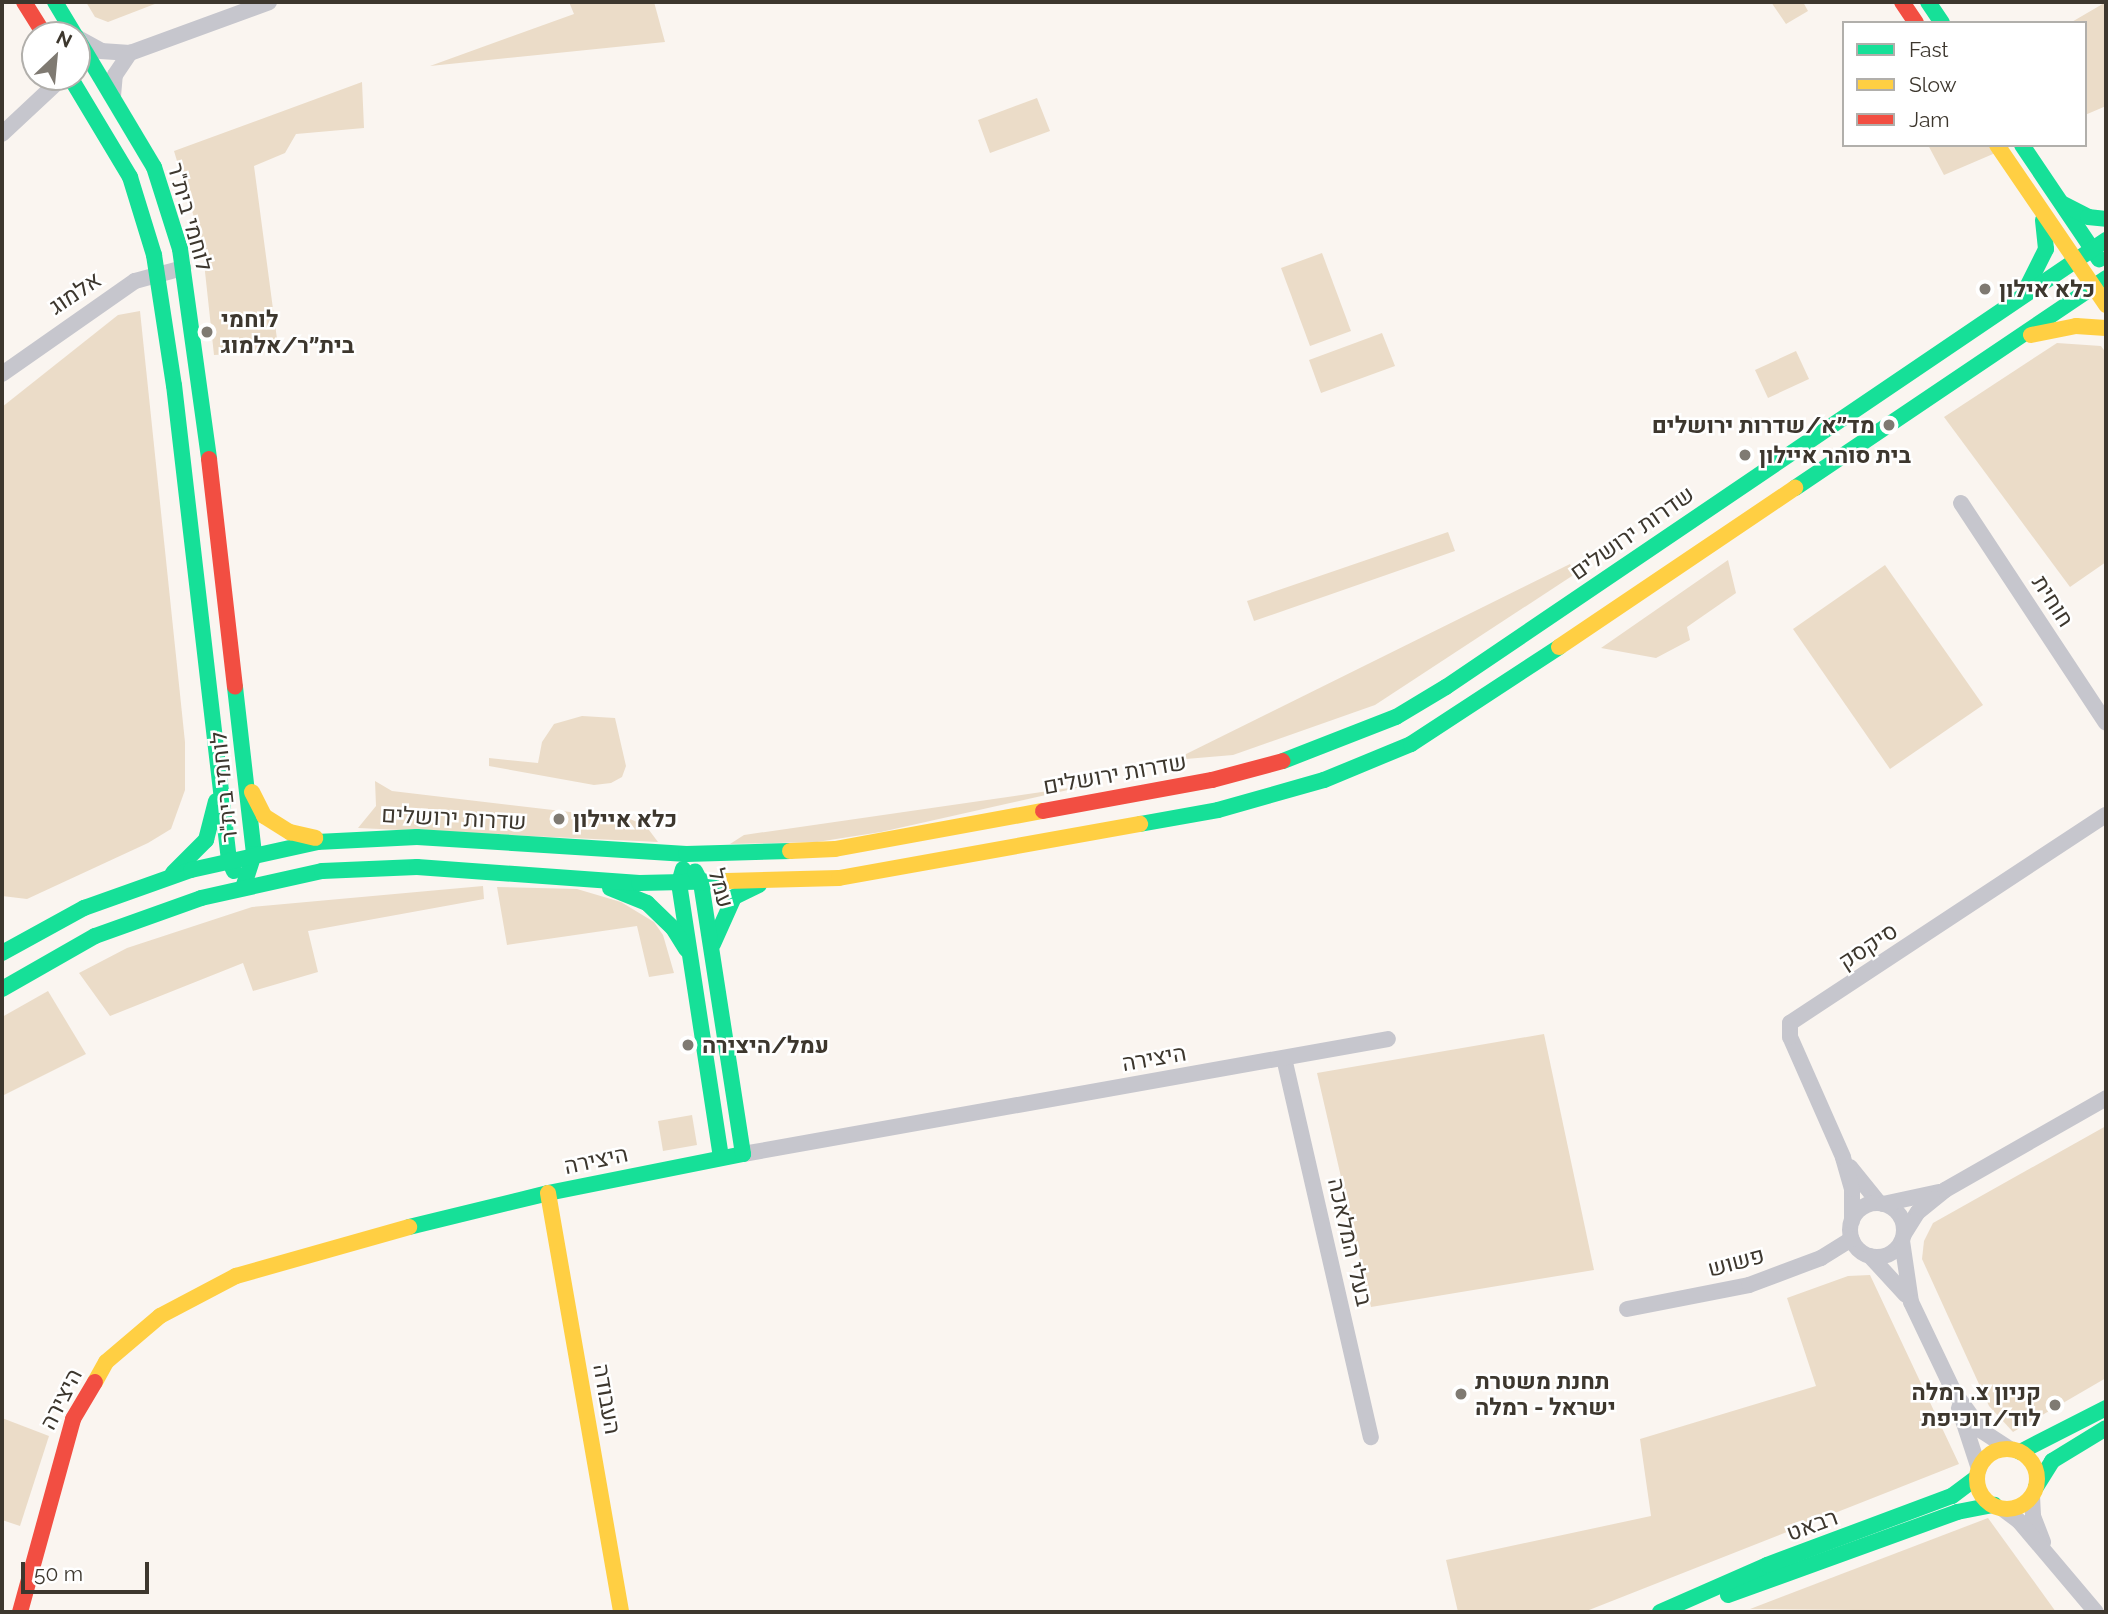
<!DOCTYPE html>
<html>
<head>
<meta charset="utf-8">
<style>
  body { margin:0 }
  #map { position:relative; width:2108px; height:1614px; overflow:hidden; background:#faf5f0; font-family:Raleway,Heebo,sans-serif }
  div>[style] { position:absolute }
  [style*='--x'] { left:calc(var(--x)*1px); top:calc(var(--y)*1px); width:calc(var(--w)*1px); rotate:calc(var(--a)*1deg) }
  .green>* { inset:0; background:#ebdcc8 }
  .street>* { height:16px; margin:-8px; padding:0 8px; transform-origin:8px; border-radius:8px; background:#c6c6cd }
  .street>.ring { margin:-8px; padding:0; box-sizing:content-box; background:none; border:16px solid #c6c6cd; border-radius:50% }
  .fast>* { height:16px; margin:-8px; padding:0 8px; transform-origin:8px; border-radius:8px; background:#16e098 }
  .slow>* { height:16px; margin:-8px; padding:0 8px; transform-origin:8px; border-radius:8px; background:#ffcf43 }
  .slow>.ring { margin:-8px; padding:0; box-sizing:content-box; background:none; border:16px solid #ffcf43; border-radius:50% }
  .jam>* { height:16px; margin:-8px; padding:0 8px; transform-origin:8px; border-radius:8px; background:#f24e42 }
  .dots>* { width:19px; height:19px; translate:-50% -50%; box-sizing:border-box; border:4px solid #fff; border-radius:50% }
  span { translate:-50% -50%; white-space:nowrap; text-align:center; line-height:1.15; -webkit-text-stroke:5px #fff; paint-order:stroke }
  .street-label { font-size:23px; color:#3d372e }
  .poi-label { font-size:23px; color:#3d372e; font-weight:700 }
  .left { translate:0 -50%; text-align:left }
  .right { translate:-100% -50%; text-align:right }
  .frame { position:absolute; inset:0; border:4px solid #3d372e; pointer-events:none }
  .legend { position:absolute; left:1842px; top:21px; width:245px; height:126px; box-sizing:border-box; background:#fff; border:2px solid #b1afab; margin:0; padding:9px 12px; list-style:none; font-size:21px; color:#3d372e }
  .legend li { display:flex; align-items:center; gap:14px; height:35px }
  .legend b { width:35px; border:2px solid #b1afab }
  .north { position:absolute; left:21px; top:21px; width:70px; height:70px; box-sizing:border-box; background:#fff; border:2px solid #b1afab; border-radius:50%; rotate:26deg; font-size:19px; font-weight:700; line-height:28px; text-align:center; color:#3d372e }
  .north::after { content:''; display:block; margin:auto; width:24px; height:32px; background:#7f7a72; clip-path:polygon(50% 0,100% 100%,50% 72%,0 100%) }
  .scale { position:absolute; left:21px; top:1562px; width:128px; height:32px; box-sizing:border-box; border:4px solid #3d372e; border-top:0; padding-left:9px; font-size:21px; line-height:24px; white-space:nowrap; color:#3d372e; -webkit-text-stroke:5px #fff; paint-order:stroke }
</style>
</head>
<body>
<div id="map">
  <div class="green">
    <i style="clip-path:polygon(86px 2px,160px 2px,108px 22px,95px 17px)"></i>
    <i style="clip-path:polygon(569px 2px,654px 2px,665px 42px,430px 66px,574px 14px)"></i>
    <i style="clip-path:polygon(1771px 2px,1803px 2px,1808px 11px,1786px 24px)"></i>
    <i style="clip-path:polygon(2106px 2px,2106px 106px,2085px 115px,2085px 23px,2070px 23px)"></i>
    <i style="clip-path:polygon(362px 82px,364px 128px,296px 134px,285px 153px,254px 166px,277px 339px,255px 353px,214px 355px,202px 244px,174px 151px)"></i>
    <i style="clip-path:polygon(1037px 98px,1050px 131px,990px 153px,978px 120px)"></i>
    <i style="clip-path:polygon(1928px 145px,2014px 145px,1944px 175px)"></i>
    <i style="clip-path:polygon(1322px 253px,1351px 331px,1310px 346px,1281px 268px)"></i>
    <i style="clip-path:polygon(140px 311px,185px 742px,185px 790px,171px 829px,148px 843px,27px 899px,2px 896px,2px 407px,118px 315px)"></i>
    <i style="clip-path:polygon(1382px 333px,1395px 366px,1321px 393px,1309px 360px)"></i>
    <i style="clip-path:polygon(2057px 343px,2101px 346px,2106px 353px,2106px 562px,2070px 587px,1944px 417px)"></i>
    <i style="clip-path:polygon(1796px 351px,1809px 379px,1768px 398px,1755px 370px)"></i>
    <i style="clip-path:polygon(1448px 532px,1455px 551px,1254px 621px,1247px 601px)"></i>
    <i style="clip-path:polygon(1728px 560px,1736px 593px,1687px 627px,1690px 640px,1656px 658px,1601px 648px)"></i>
    <i style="clip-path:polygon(1570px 564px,1575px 574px,1375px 705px,1233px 755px,1174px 760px)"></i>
    <i style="clip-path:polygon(1885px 565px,1983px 705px,1890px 769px,1793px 629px)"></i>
    <i style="clip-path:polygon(582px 716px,615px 718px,626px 766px,622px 777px,611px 783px,594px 785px,489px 766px,489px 758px,538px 763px,542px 742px,554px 724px)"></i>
    <i style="clip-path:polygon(375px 781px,392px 791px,630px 819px,646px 826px,658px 842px,358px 828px,376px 806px)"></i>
    <i style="clip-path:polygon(1090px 785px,881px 832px,817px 842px,730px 844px,744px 835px)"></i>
    <i style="clip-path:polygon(483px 886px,484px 899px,308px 931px,318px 972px,253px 991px,243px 963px,110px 1016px,79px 973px,127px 948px,252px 907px)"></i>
    <i style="clip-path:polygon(497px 887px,577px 889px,621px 902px,654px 922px,663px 935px,674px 973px,649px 977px,637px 926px,507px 945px)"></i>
    <i style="clip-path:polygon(48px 991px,86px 1054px,2px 1096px,2px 1017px)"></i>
    <i style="clip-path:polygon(1544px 1034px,1594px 1270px,1371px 1307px,1317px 1073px)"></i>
    <i style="clip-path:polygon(692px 1115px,697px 1145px,663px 1151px,658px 1121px)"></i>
    <i style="clip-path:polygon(2106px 1126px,2106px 1378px,2013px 1432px,1989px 1406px,1922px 1259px,1924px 1241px,1933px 1223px)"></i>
    <i style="clip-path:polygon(1870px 1275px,1959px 1464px,1584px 1612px,1458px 1612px,1446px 1560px,1651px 1516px,1640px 1439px,1816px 1386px,1787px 1298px,1848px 1276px)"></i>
    <i style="clip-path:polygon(2px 1418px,49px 1436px,20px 1526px,2px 1520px)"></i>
    <i style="clip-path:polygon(1988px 1518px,2056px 1612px,1750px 1609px)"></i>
  </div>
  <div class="street">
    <i style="--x:78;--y:38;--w:26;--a:29"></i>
    <i style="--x:101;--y:51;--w:29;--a:4"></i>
    <i style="--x:130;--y:53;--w:148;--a:-20.1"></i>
    <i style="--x:113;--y:96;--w:21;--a:-85"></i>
    <i style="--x:115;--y:75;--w:27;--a:-56"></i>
    <i style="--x:2;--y:134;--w:83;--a:-43.1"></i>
    <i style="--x:2;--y:374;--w:162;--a:-35"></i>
    <i style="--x:135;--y:281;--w:50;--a:-15.2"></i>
    <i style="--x:1961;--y:503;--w:263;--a:56.6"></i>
    <i style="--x:1284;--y:1058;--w:389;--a:77.1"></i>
    <i style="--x:743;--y:1154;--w:655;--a:-10.11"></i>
    <i style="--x:1850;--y:1167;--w:46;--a:51.1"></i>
    <i class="ring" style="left:1850px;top:1203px;width:38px;height:38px"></i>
    <i style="--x:1883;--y:1204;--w:57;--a:-12.1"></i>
    <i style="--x:1852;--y:1221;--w:32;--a:-90"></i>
    <i style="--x:1852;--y:1189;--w:33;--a:-106"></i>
    <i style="--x:1843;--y:1157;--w:131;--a:-113.8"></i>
    <i style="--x:1790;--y:1037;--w:14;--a:-90"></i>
    <i style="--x:1790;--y:1023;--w:378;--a:-33.4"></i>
    <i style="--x:1904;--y:1234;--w:26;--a:-58"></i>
    <i style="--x:1918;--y:1212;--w:35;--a:-39"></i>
    <i style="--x:1945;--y:1190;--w:185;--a:-29.7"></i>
    <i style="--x:1902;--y:1241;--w:62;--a:81.6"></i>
    <i style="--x:1911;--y:1302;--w:100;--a:64.5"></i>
    <i style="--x:1954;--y:1392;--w:48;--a:54.3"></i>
    <i style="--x:1982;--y:1431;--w:33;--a:33"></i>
    <i style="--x:1870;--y:1256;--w:53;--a:47.3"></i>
    <i style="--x:1627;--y:1309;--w:124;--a:-11.1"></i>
    <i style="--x:1749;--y:1285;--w:77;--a:-20.6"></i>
    <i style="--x:1821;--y:1258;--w:36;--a:-32"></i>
    <i style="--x:1959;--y:1408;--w:64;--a:71.8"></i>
    <i style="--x:2032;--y:1496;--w:20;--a:87"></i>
    <i style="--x:2033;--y:1516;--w:28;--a:69"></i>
    <i style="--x:2003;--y:1509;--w:20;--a:37"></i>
    <i style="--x:2019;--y:1521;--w:119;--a:49.8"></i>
  </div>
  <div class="fast">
    <i style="--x:55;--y:2;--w:39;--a:59"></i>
    <i style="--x:1928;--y:2;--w:25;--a:56"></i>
    <i style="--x:77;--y:38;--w:150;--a:59.2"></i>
    <i style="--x:154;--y:167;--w:86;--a:72.4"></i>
    <i style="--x:180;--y:249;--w:212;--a:82.1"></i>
    <i style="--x:70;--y:77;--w:117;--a:59"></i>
    <i style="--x:130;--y:177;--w:82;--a:72.9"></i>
    <i style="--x:154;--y:255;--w:132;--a:81.3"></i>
    <i style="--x:174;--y:385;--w:478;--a:83.4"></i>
    <i style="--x:229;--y:860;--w:12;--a:66"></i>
    <i style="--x:2022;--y:145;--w:138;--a:56"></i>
    <i style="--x:2063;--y:204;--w:28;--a:27"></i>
    <i style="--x:2088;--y:217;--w:18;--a:6"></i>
    <i style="--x:2025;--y:291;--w:47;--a:-63.4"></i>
    <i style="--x:2046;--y:249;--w:29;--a:-96"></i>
    <i style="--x:1795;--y:488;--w:375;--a:-34"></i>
    <i style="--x:235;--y:687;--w:168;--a:83.5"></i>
    <i style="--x:254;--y:854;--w:35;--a:108"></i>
    <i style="--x:1283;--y:761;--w:121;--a:-21.3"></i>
    <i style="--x:1396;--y:717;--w:58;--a:-31"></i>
    <i style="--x:1446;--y:687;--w:797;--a:-34.11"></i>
    <i style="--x:1140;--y:824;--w:79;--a:-10.2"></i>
    <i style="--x:1218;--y:810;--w:110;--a:-15.8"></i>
    <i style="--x:1324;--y:780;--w:94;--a:-22.5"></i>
    <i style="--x:1411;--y:744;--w:177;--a:-33.2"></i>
    <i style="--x:683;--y:869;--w:15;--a:106"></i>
    <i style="--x:679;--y:883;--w:277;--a:81.3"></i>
    <i style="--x:173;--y:873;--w:47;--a:-45"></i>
    <i style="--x:206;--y:840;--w:40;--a:-75.6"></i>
    <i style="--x:610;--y:888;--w:40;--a:22"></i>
    <i style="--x:647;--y:903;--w:36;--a:44"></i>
    <i style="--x:673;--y:928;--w:25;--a:58"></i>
    <i style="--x:713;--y:944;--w:51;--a:-65.9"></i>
    <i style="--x:734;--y:897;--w:28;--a:-26"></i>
    <i style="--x:2;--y:953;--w:94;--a:-28.8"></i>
    <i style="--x:84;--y:908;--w:114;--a:-19.6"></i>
    <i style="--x:191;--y:870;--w:129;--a:-12.5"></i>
    <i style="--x:317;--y:842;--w:100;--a:-2.9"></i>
    <i style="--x:417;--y:837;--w:270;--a:3.6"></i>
    <i style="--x:686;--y:854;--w:104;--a:-1.7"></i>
    <i style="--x:2;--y:989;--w:107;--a:-29.7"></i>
    <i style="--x:95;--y:936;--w:113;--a:-19.7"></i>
    <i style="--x:201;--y:898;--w:124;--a:-12.6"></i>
    <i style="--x:322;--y:871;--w:95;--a:-2.4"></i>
    <i style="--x:417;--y:867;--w:223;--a:4.1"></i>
    <i style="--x:639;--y:883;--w:88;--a:-1.3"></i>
    <i style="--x:409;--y:1227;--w:143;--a:-13.7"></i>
    <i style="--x:548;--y:1193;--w:199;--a:-11.3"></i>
    <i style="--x:743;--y:1154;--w:274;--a:-98.8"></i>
    <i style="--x:701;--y:883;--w:13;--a:-117"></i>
    <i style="--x:2020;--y:1452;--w:97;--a:-27.1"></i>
    <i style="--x:2036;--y:1487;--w:31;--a:-58"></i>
    <i style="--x:2052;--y:1461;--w:63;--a:-31.4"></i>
    <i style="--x:1728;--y:1595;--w:244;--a:-19.9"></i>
    <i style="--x:1957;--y:1512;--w:38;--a:-11"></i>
    <i style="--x:1660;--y:1612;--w:117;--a:-23.7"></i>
    <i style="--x:1767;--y:1565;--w:197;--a:-20.5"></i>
    <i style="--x:1952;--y:1496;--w:31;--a:-37"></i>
  </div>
  <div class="slow">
    <i style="--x:1997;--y:145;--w:194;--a:55.7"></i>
    <i style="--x:2031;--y:335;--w:46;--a:-11.3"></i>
    <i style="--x:2076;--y:326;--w:30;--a:4"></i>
    <i style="--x:1559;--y:647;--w:285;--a:-34"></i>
    <i style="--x:252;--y:792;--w:27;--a:63"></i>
    <i style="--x:264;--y:816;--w:31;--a:32"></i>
    <i style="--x:290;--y:832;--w:26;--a:13"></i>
    <i style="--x:790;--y:851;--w:45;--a:-2.5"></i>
    <i style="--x:835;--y:849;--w:211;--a:-10.4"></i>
    <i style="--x:727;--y:881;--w:112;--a:-1.5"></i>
    <i style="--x:839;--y:878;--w:306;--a:-10.2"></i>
    <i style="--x:548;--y:1193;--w:425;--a:80.1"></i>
    <i style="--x:95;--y:1382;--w:23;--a:-61"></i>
    <i style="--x:106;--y:1362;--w:71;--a:-40.4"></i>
    <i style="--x:160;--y:1316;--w:86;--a:-27.8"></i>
    <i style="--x:236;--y:1276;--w:180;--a:-15.8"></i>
    <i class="ring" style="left:1977px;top:1449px;width:44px;height:44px"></i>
  </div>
  <div class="jam">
    <i style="--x:24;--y:2;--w:39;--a:58"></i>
    <i style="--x:1902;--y:2;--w:25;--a:56"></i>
    <i style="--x:209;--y:459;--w:229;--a:83.5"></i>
    <i style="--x:1043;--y:811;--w:172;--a:-10.4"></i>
    <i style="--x:1212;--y:780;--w:73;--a:-15"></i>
    <i style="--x:20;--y:1612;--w:200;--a:-74.6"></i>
    <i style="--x:73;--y:1419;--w:43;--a:-59.3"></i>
  </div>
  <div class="dots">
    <i style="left:1985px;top:289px;background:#7f7a72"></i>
    <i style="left:207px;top:332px;background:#7f7a72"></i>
    <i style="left:1889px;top:425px;background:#7f7a72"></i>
    <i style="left:1745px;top:455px;background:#7f7a72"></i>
    <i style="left:559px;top:819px;background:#7f7a72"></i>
    <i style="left:688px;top:1045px;background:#7f7a72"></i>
    <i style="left:1461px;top:1394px;background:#7f7a72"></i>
    <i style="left:2055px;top:1405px;background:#7f7a72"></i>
  </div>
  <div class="street-label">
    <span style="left:190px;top:217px;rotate:74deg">לוחמי בית"ר</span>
    <span style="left:75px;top:293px;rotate:-34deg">אלמוג</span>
    <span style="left:1632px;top:533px;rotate:-35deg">שדרות ירושלים</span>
    <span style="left:2053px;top:601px;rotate:57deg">חוחית</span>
    <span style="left:1115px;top:774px;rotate:-10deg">שדרות ירושלים</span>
    <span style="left:224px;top:787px;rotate:-96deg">לוחמי בית"ר</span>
    <span style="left:454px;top:818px;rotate:3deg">שדרות ירושלים</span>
    <span style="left:721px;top:888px;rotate:75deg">עמל</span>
    <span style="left:1868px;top:946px;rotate:-33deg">סיקסק</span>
    <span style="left:1154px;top:1058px;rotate:-10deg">היצירה</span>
    <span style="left:596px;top:1160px;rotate:-12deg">היצירה</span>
    <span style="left:1350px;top:1242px;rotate:77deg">בעלי המלאכה</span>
    <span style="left:1736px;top:1262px;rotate:-15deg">פשוש</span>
    <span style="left:61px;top:1399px;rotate:-63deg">היצירה</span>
    <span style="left:607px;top:1399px;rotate:80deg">העבודה</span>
    <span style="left:1812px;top:1525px;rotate:-20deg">רבאט</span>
  </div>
  <div class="poi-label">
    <span class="left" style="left:1999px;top:289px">כלא אילון</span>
    <span class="left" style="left:221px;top:332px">לוחמי<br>בית״ר/אלמוג</span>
    <span class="right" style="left:1875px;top:425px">מד״א/שדרות ירושלים</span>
    <span class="left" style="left:1759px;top:455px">בית סוהר איילון</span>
    <span class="left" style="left:573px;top:819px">כלא איילון</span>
    <span class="left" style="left:702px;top:1045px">עמל/היצירה</span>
    <span class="left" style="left:1475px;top:1394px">תחנת משטרת<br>ישראל - רמלה</span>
    <span class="right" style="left:2041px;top:1405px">קניון צ. רמלה<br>לוד/דוכיפת</span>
  </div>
  <div class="frame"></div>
  <ul class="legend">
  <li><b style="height:9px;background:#16e098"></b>Fast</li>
  <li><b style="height:9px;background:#ffcf43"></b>Slow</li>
  <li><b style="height:9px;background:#f24e42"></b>Jam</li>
  </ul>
  <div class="north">N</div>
  <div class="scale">50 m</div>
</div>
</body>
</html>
